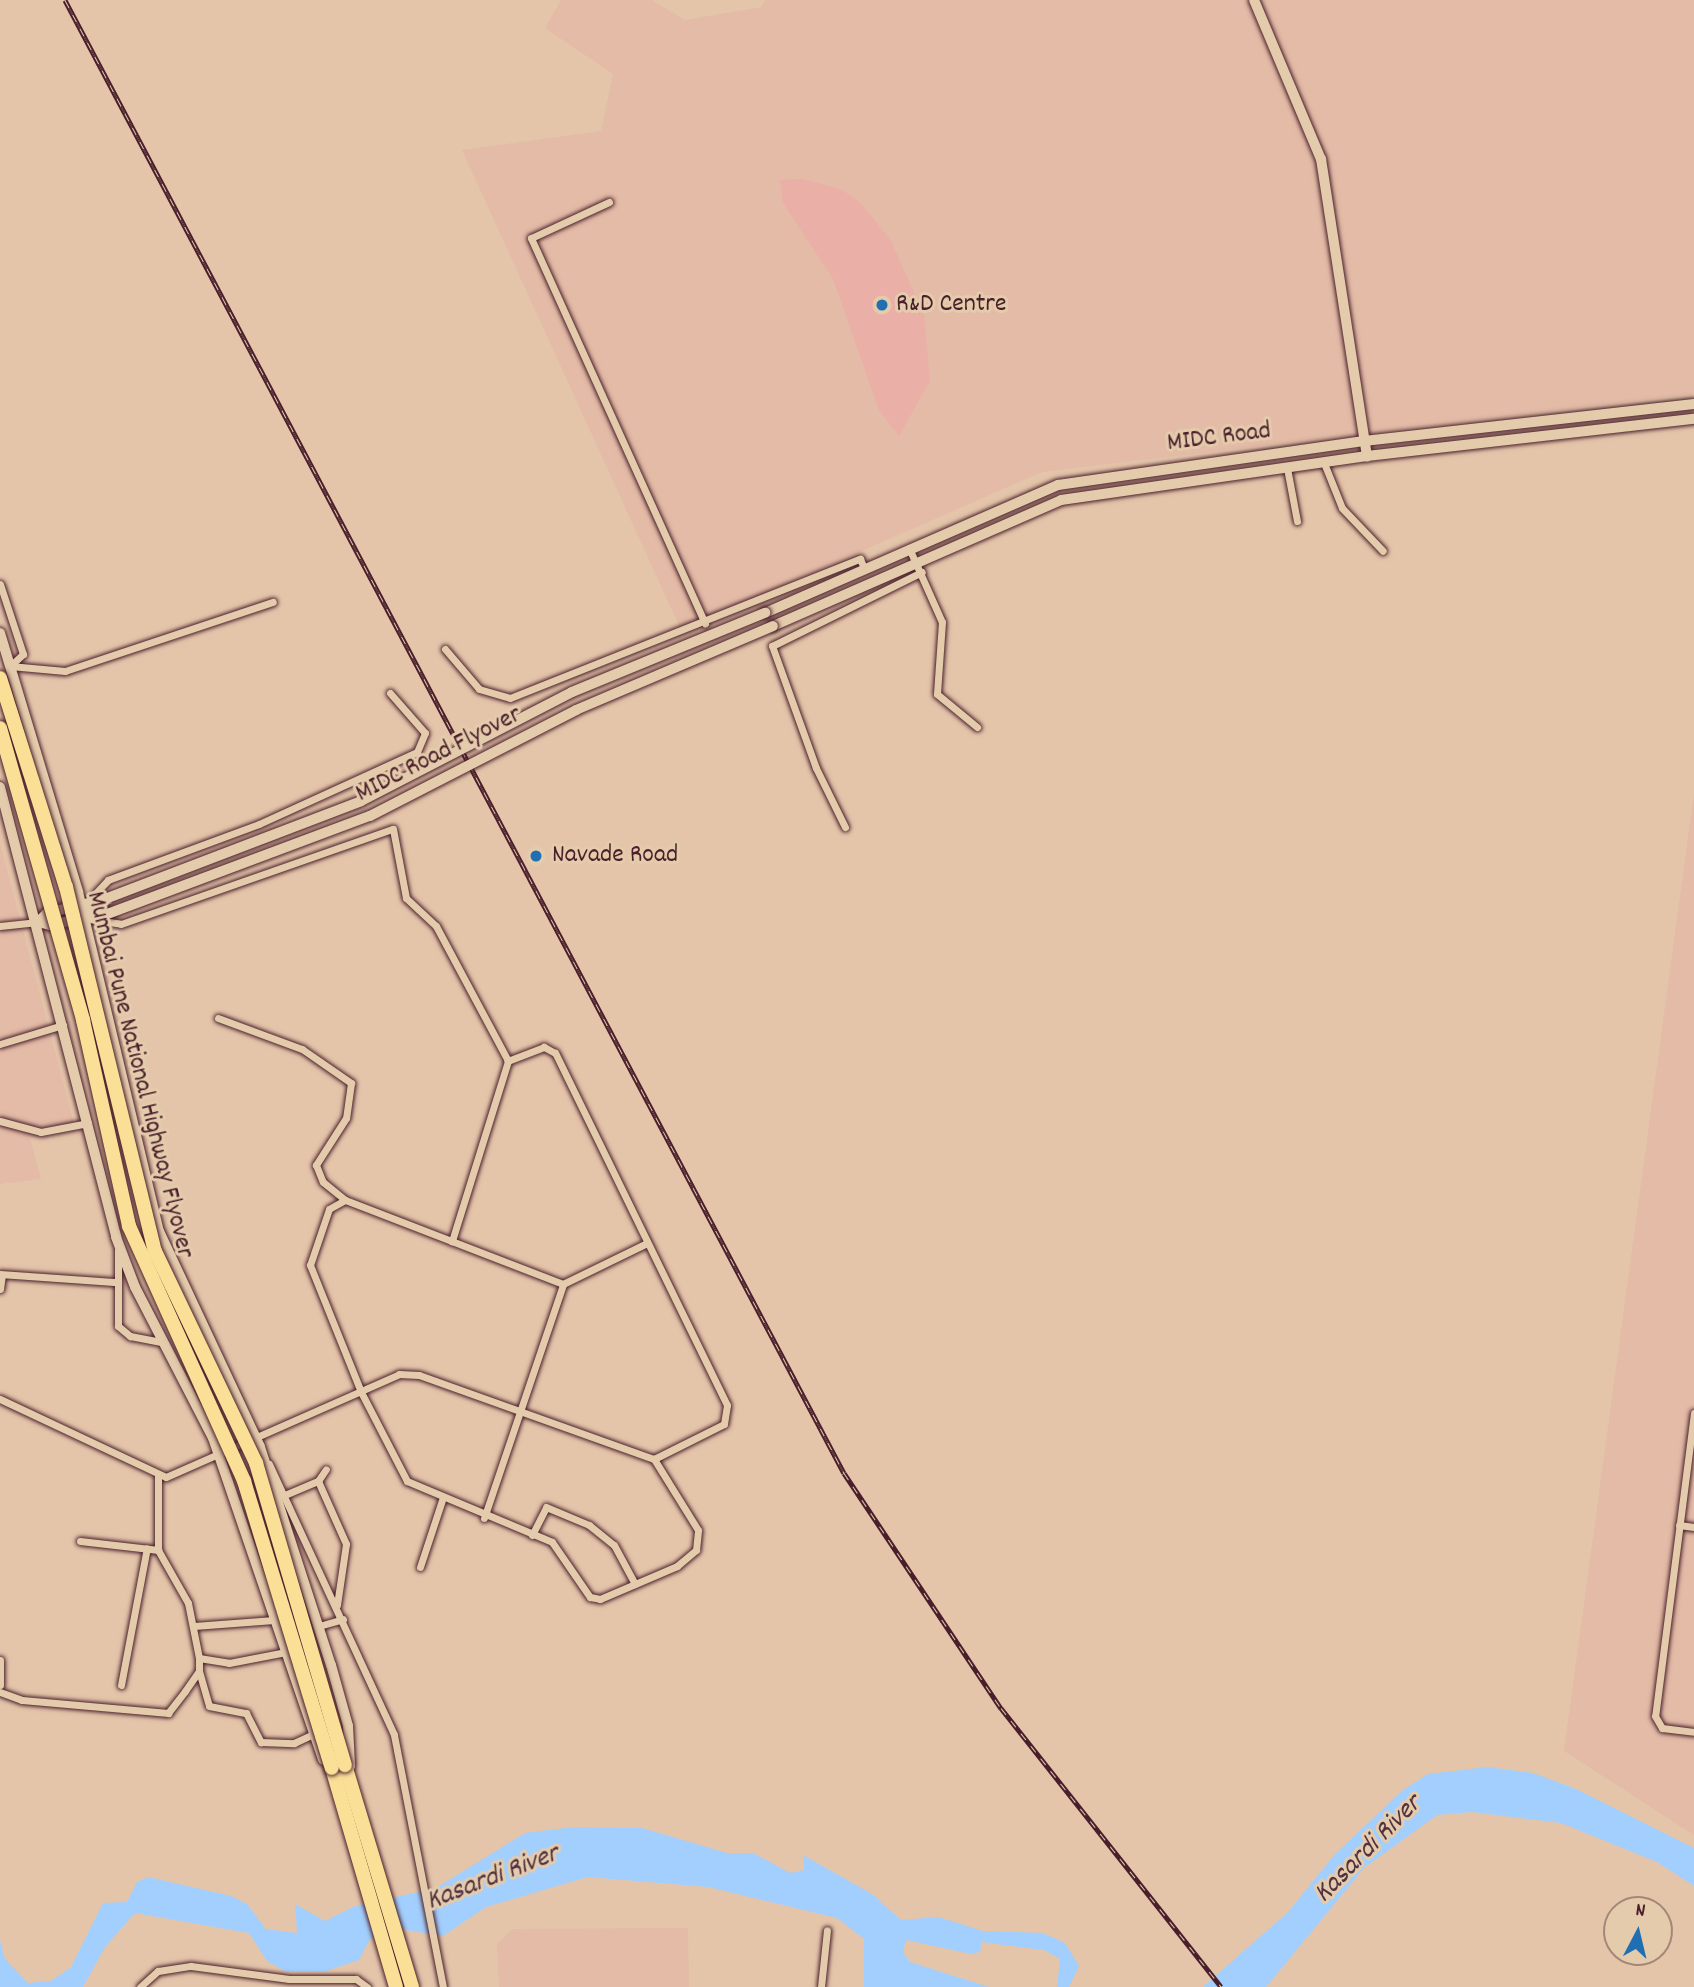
<!DOCTYPE html>
<html>
<head>
<meta charset="utf-8">
<style>
  body { margin:0 }
  #map { position:relative; width:1694px; height:1987px; overflow:hidden; background:#e4c5aa; font-family:Dekko,sans-serif }
  div>[style] { position:absolute }
  [style*='--x'] { left:calc(var(--x)*1px); top:calc(var(--y)*1px); width:calc(var(--w)*1px); rotate:calc(var(--a)*1deg) }
  .built>* { inset:0; background:#e3bba6 }
  .water>* { inset:0; background:#a2cffd }
  .building>* { inset:0; background:#eaafa7 }
  .roads { filter:drop-shadow(0 0 2px #4a1f2b) drop-shadow(0 0 2px #4a1f2b) }
  .street>* { height:7px; margin:-3.5px; padding:0 3.5px; transform-origin:3.5px; border-radius:3.5px; background:#e3cbab }
  .secondary>* { height:10px; margin:-5px; padding:0 5px; transform-origin:5px; border-radius:5px; background:#e3cbab }
  .highway>* { height:14px; margin:-7px; padding:0 7px; transform-origin:7px; border-radius:7px; background:#fadf96 }
  .rail>* { height:5px; margin-top:-2.5px; transform-origin:0; background:repeating-linear-gradient(90deg,#e3cbab 0 8px,#4a1f2b 0 16px); box-sizing:border-box; border-block:2px solid #4a1f2b }
  .bridges { filter:drop-shadow(0 0 2px #4a1f2b) drop-shadow(0 0 2px #4a1f2b) }
  .secondary-bridge>* { height:10px; margin:-5px; padding:0 5px; transform-origin:5px; border-radius:5px; background:#e3cbab }
  .highway-bridge>* { height:14px; margin:-7px; padding:0 7px; transform-origin:7px; border-radius:7px; background:#fadf96 }
  .dots>* { width:19px; height:19px; translate:-50% -50%; box-sizing:border-box; border:4px solid #e3cbab; border-radius:50% }
  span { translate:-50% -50%; white-space:nowrap; text-align:center; line-height:1.15; -webkit-text-stroke:6px #e3cbab; paint-order:stroke }
  .poi-label { font-size:26px; color:#4a1f2b }
  .left { translate:0 -50%; text-align:left }
  .street-label { font-size:26px; color:#4a1f2b }
  .water-label { font-size:28px; color:#533140; font-style:italic }
  .north { position:absolute; left:1603px; top:1896px; width:70px; height:70px; box-sizing:border-box; background:#e3cbab; border:2px solid #a68678; border-radius:50%; rotate:7deg; font-size:19px; font-weight:700; line-height:28px; text-align:center; color:#4a1f2b }
  .north::after { content:''; display:block; margin:auto; width:24px; height:32px; background:#1f6fb2; clip-path:polygon(50% 0,100% 100%,50% 72%,0 100%) }
</style>
</head>
<body>
<div id="map">
  <div class="built">
    <i style="clip-path:polygon(561px 0,652px 0,685px 20px,761px 7px,765px 0,1694px 0,1694px 394px,1042px 472px,681px 630px,462px 150px,601px 131px,613px 74px,545px 28px)"></i>
    <i style="clip-path:polygon(1694px 793px,1694px 1835px,1564px 1751px)"></i>
    <i style="clip-path:polygon(0 843px,74px 1124px,30px 1138px,41px 1179px,0 1184px)"></i>
    <i style="clip-path:polygon(688px 1928px,689px 1987px,499px 1987px,497px 1944px,512px 1929px)"></i>
  </div>
  <div class="water">
    <i style="clip-path:polygon(1488px 1767px,1533px 1773px,1576px 1789px,1694px 1848px,1694px 1886px,1657px 1862px,1561px 1823px,1472px 1812px,1437px 1815px,1364px 1868px,1266px 1987px,1203px 1987px,1288px 1912px,1335px 1854px,1403px 1790px,1428px 1774px)"></i>
    <i style="clip-path:polygon(574px 1827px,642px 1828px,727px 1853px,753px 1853px,790px 1873px,804px 1870px,803px 1855px,872px 1894px,901px 1920px,938px 1917px,983px 1931px,1043px 1933px,1065px 1943px,1079px 1966px,1069px 1987px,1057px 1987px,1060px 1959px,1044px 1950px,982px 1942px,980px 1952px,971px 1954px,906px 1940px,903px 1952px,910px 1962px,989px 1987px,864px 1987px,864px 1939px,837px 1918px,708px 1887px,588px 1877px,486px 1907px,443px 1936px,400px 1929px,370px 1939px,359px 1960px,323px 1972px,285px 1971px,267px 1961px,249px 1933px,135px 1913px,105px 1947px,83px 1987px,0 1987px,0 1940px,5px 1959px,28px 1983px,51px 1981px,71px 1967px,103px 1903px,127px 1902px,137px 1882px,148px 1877px,231px 1896px,247px 1904px,266px 1929px,297px 1933px,295px 1904px,325px 1921px,355px 1906px,436px 1888px,525px 1833px)"></i>
  </div>
  <div class="building">
    <i style="clip-path:polygon(803px 179px,842px 190px,861px 203px,891px 241px,924px 315px,930px 381px,899px 436px,879px 410px,833px 279px,783px 203px,780px 180px)"></i>
  </div>
  <div class="roads">
    <div class="street">
      <i style="--x:609;--y:202;--w:86;--a:155.2"></i>
      <i style="--x:531;--y:238;--w:423;--a:65.7"></i>
      <i style="--x:1324;--y:463;--w:48;--a:68.2"></i>
      <i style="--x:1342;--y:508;--w:59;--a:46.4"></i>
      <i style="--x:1287;--y:468;--w:54;--a:79.3"></i>
      <i style="--x:909;--y:548;--w:81;--a:66"></i>
      <i style="--x:942;--y:622;--w:72;--a:94"></i>
      <i style="--x:937;--y:694;--w:52;--a:39.5"></i>
      <i style="--x:0;--y:584;--w:74;--a:71.8"></i>
      <i style="--x:23;--y:654;--w:18;--a:137"></i>
      <i style="--x:445;--y:649;--w:52;--a:49.6"></i>
      <i style="--x:479;--y:689;--w:32;--a:16"></i>
      <i style="--x:510;--y:698;--w:377;--a:-21.7"></i>
      <i style="--x:860;--y:559;--w:10;--a:66"></i>
      <i style="--x:10;--y:666;--w:55;--a:5.2"></i>
      <i style="--x:65;--y:671;--w:219;--a:-18.4"></i>
      <i style="--x:390;--y:693;--w:53;--a:48.8"></i>
      <i style="--x:425;--y:733;--w:21;--a:113"></i>
      <i style="--x:417;--y:752;--w:174;--a:155.5"></i>
      <i style="--x:259;--y:824;--w:161;--a:159.7"></i>
      <i style="--x:108;--y:880;--w:33;--a:133"></i>
      <i style="--x:86;--y:904;--w:16;--a:72"></i>
      <i style="--x:91;--y:919;--w:30;--a:9"></i>
      <i style="--x:121;--y:924;--w:288;--a:-19.3"></i>
      <i style="--x:393;--y:829;--w:70;--a:79.3"></i>
      <i style="--x:406;--y:898;--w:41;--a:43"></i>
      <i style="--x:436;--y:926;--w:153;--a:61.9"></i>
      <i style="--x:508;--y:1061;--w:189;--a:107.3"></i>
      <i style="--x:845;--y:827;--w:66;--a:-116.2"></i>
      <i style="--x:816;--y:768;--w:130;--a:-109.8"></i>
      <i style="--x:772;--y:646;--w:167;--a:-26.3"></i>
      <i style="--x:0;--y:926;--w:38;--a:-6"></i>
      <i style="--x:218;--y:1018;--w:90;--a:20.3"></i>
      <i style="--x:302;--y:1049;--w:60;--a:34.8"></i>
      <i style="--x:351;--y:1083;--w:35;--a:98"></i>
      <i style="--x:346;--y:1118;--w:56;--a:122.6"></i>
      <i style="--x:316;--y:1165;--w:18;--a:68"></i>
      <i style="--x:323;--y:1182;--w:28;--a:39"></i>
      <i style="--x:0;--y:1044;--w:66;--a:-16.8"></i>
      <i style="--x:0;--y:1121;--w:42;--a:15"></i>
      <i style="--x:41;--y:1132;--w:48;--a:-10.8"></i>
      <i style="--x:647;--y:1243;--w:93;--a:154"></i>
      <i style="--x:563;--y:1284;--w:234;--a:-158.9"></i>
      <i style="--x:345;--y:1200;--w:18;--a:151"></i>
      <i style="--x:329;--y:1209;--w:59;--a:108.7"></i>
      <i style="--x:310;--y:1265;--w:137;--a:68.1"></i>
      <i style="--x:361;--y:1392;--w:100;--a:62.7"></i>
      <i style="--x:407;--y:1481;--w:157;--a:22.8"></i>
      <i style="--x:552;--y:1542;--w:67;--a:55.4"></i>
      <i style="--x:590;--y:1597;--w:10;--a:11"></i>
      <i style="--x:600;--y:1599;--w:84;--a:-23.2"></i>
      <i style="--x:677;--y:1566;--w:25;--a:-40"></i>
      <i style="--x:696;--y:1550;--w:20;--a:-84"></i>
      <i style="--x:698;--y:1530;--w:84;--a:-121.8"></i>
      <i style="--x:118;--y:1250;--w:76;--a:90"></i>
      <i style="--x:118;--y:1326;--w:16;--a:40"></i>
      <i style="--x:130;--y:1336;--w:33;--a:11"></i>
      <i style="--x:0;--y:1274;--w:114;--a:4"></i>
      <i style="--x:0;--y:1289;--w:14;--a:-82"></i>
      <i style="--x:0;--y:1399;--w:183;--a:25.2"></i>
      <i style="--x:166;--y:1477;--w:255;--a:-23.8"></i>
      <i style="--x:399;--y:1374;--w:20;--a:3"></i>
      <i style="--x:419;--y:1375;--w:250;--a:19.7"></i>
      <i style="--x:654;--y:1459;--w:78;--a:-26.6"></i>
      <i style="--x:724;--y:1424;--w:19;--a:-81"></i>
      <i style="--x:727;--y:1405;--w:392;--a:-116"></i>
      <i style="--x:555;--y:1053;--w:13;--a:-151"></i>
      <i style="--x:544;--y:1047;--w:39;--a:159"></i>
      <i style="--x:1694;--y:1413;--w:305;--a:97.3"></i>
      <i style="--x:1655;--y:1716;--w:14;--a:60"></i>
      <i style="--x:1662;--y:1728;--w:32;--a:7"></i>
      <i style="--x:269;--y:1464;--w:298;--a:65.2"></i>
      <i style="--x:394;--y:1735;--w:257;--a:79"></i>
      <i style="--x:318;--y:1481;--w:69;--a:66"></i>
      <i style="--x:346;--y:1544;--w:62;--a:98.4"></i>
      <i style="--x:287;--y:1494;--w:34;--a:-23"></i>
      <i style="--x:318;--y:1481;--w:14;--a:-56"></i>
      <i style="--x:484;--y:1518;--w:247;--a:-71.3"></i>
      <i style="--x:1679;--y:1525;--w:15;--a:8"></i>
      <i style="--x:532;--y:1535;--w:31;--a:-63"></i>
      <i style="--x:546;--y:1507;--w:47;--a:22.7"></i>
      <i style="--x:589;--y:1525;--w:32;--a:39"></i>
      <i style="--x:614;--y:1545;--w:44;--a:61.7"></i>
      <i style="--x:80;--y:1541;--w:79;--a:6.6"></i>
      <i style="--x:420;--y:1567;--w:71;--a:-71.8"></i>
      <i style="--x:194;--y:1626;--w:80;--a:-4.3"></i>
      <i style="--x:319;--y:1626;--w:25;--a:-16"></i>
      <i style="--x:199;--y:1658;--w:30;--a:9"></i>
      <i style="--x:229;--y:1663;--w:58;--a:-10.9"></i>
      <i style="--x:0;--y:1660;--w:25;--a:90"></i>
      <i style="--x:199;--y:1671;--w:36;--a:74"></i>
      <i style="--x:209;--y:1706;--w:38;--a:11"></i>
      <i style="--x:246;--y:1713;--w:33;--a:63"></i>
      <i style="--x:261;--y:1742;--w:33;--a:2"></i>
      <i style="--x:294;--y:1743;--w:21;--a:-25"></i>
      <i style="--x:121;--y:1685;--w:139;--a:-79.3"></i>
      <i style="--x:0;--y:1692;--w:23;--a:20"></i>
      <i style="--x:22;--y:1700;--w:147;--a:5.1"></i>
      <i style="--x:168;--y:1713;--w:28;--a:-52"></i>
      <i style="--x:185;--y:1691;--w:24;--a:-55"></i>
      <i style="--x:199;--y:1671;--w:13;--a:-90"></i>
      <i style="--x:199;--y:1658;--w:56;--a:-101.3"></i>
      <i style="--x:188;--y:1603;--w:61;--a:-119.5"></i>
      <i style="--x:158;--y:1550;--w:74;--a:-90"></i>
      <i style="--x:140;--y:1987;--w:24;--a:-42"></i>
      <i style="--x:158;--y:1971;--w:33;--a:-9"></i>
      <i style="--x:191;--y:1966;--w:99;--a:7.6"></i>
      <i style="--x:289;--y:1979;--w:67;--a:0"></i>
      <i style="--x:356;--y:1979;--w:14;--a:36"></i>
      <i style="--x:821;--y:1987;--w:57;--a:-84"></i>
    </div>
    <div class="secondary">
      <i style="--x:1254;--y:0;--w:173;--a:67.2"></i>
      <i style="--x:1321;--y:159;--w:301;--a:81.2"></i>
      <i style="--x:765;--y:613;--w:320;--a:-23.6"></i>
      <i style="--x:1058;--y:485;--w:309;--a:-8.2"></i>
      <i style="--x:1364;--y:441;--w:332;--a:-6.4"></i>
      <i style="--x:773;--y:626;--w:314;--a:-23.6"></i>
      <i style="--x:1061;--y:500;--w:309;--a:-8.2"></i>
      <i style="--x:1367;--y:456;--w:329;--a:-6.5"></i>
      <i style="--x:0;--y:633;--w:270;--a:73.2"></i>
      <i style="--x:78;--y:892;--w:349;--a:76.6"></i>
      <i style="--x:159;--y:1231;--w:238;--a:64.9"></i>
      <i style="--x:260;--y:1447;--w:229;--a:72"></i>
      <i style="--x:331;--y:1665;--w:63;--a:74.4"></i>
      <i style="--x:348;--y:1726;--w:40;--a:87.1"></i>
      <i style="--x:0;--y:787;--w:465;--a:75.5"></i>
      <i style="--x:116;--y:1237;--w:53;--a:69.2"></i>
      <i style="--x:135;--y:1287;--w:170;--a:62.7"></i>
      <i style="--x:213;--y:1438;--w:340;--a:71.1"></i>
      <i style="--x:105;--y:899;--w:60;--a:166.4"></i>
      <i style="--x:47;--y:913;--w:13;--a:135"></i>
      <i style="--x:38;--y:922;--w:12;--a:14"></i>
      <i style="--x:50;--y:925;--w:61;--a:-11.3"></i>
    </div>
    <div class="highway">
      <i style="--x:345;--y:1765;--w:232;--a:73.2"></i>
      <i style="--x:332;--y:1768;--w:228;--a:73.7"></i>
    </div>
  </div>
  <div class="rail">
    <i style="--x:65;--y:0;--w:1666;--a:62.13"></i>
    <i style="--x:844;--y:1473;--w:283;--a:56.3"></i>
    <i style="--x:1001;--y:1708;--w:355;--a:51.7"></i>
  </div>
  <div class="bridges">
    <div class="secondary-bridge">
      <i style="--x:105;--y:899;--w:274;--a:-20.9"></i>
      <i style="--x:361;--y:801;--w:237;--a:-27.3"></i>
      <i style="--x:572;--y:692;--w:209;--a:-22.3"></i>
      <i style="--x:110;--y:913;--w:278;--a:-20.5"></i>
      <i style="--x:370;--y:816;--w:232;--a:-27.2"></i>
      <i style="--x:576;--y:710;--w:214;--a:-23.1"></i>
    </div>
    <div class="highway-bridge">
      <i style="--x:0;--y:678;--w:219;--a:72.5"></i>
      <i style="--x:66;--y:887;--w:375;--a:76.3"></i>
      <i style="--x:155;--y:1251;--w:235;--a:64.5"></i>
      <i style="--x:256;--y:1463;--w:315;--a:73.6"></i>
      <i style="--x:0;--y:728;--w:304;--a:74.1"></i>
      <i style="--x:83;--y:1020;--w:211;--a:77.4"></i>
      <i style="--x:129;--y:1226;--w:280;--a:65.7"></i>
      <i style="--x:244;--y:1481;--w:300;--a:73"></i>
    </div>
  </div>
  <div class="dots">
    <i style="left:882px;top:305px;background:#1f6fb2"></i>
    <i style="left:536px;top:856px;background:#1f6fb2"></i>
  </div>
  <div class="poi-label">
    <span class="left" style="left:896px;top:305px">R&amp;D Centre</span>
    <span class="left" style="left:552px;top:856px">Navade Road</span>
  </div>
  <div class="street-label">
    <span style="left:1219px;top:438px;rotate:-7deg">MIDC Road</span>
    <span style="left:439px;top:755px;rotate:-27deg">MIDC Road Flyover</span>
    <span style="left:139px;top:1075px;rotate:76deg">Mumbai Pune National Highway Flyover</span>
  </div>
  <div class="water-label">
    <span style="left:1369px;top:1850px;rotate:-45deg">Kasardi River</span>
    <span style="left:493px;top:1879px;rotate:-21deg">Kasardi River</span>
  </div>
  <div class="north">N</div>
</div>
</body>
</html>
